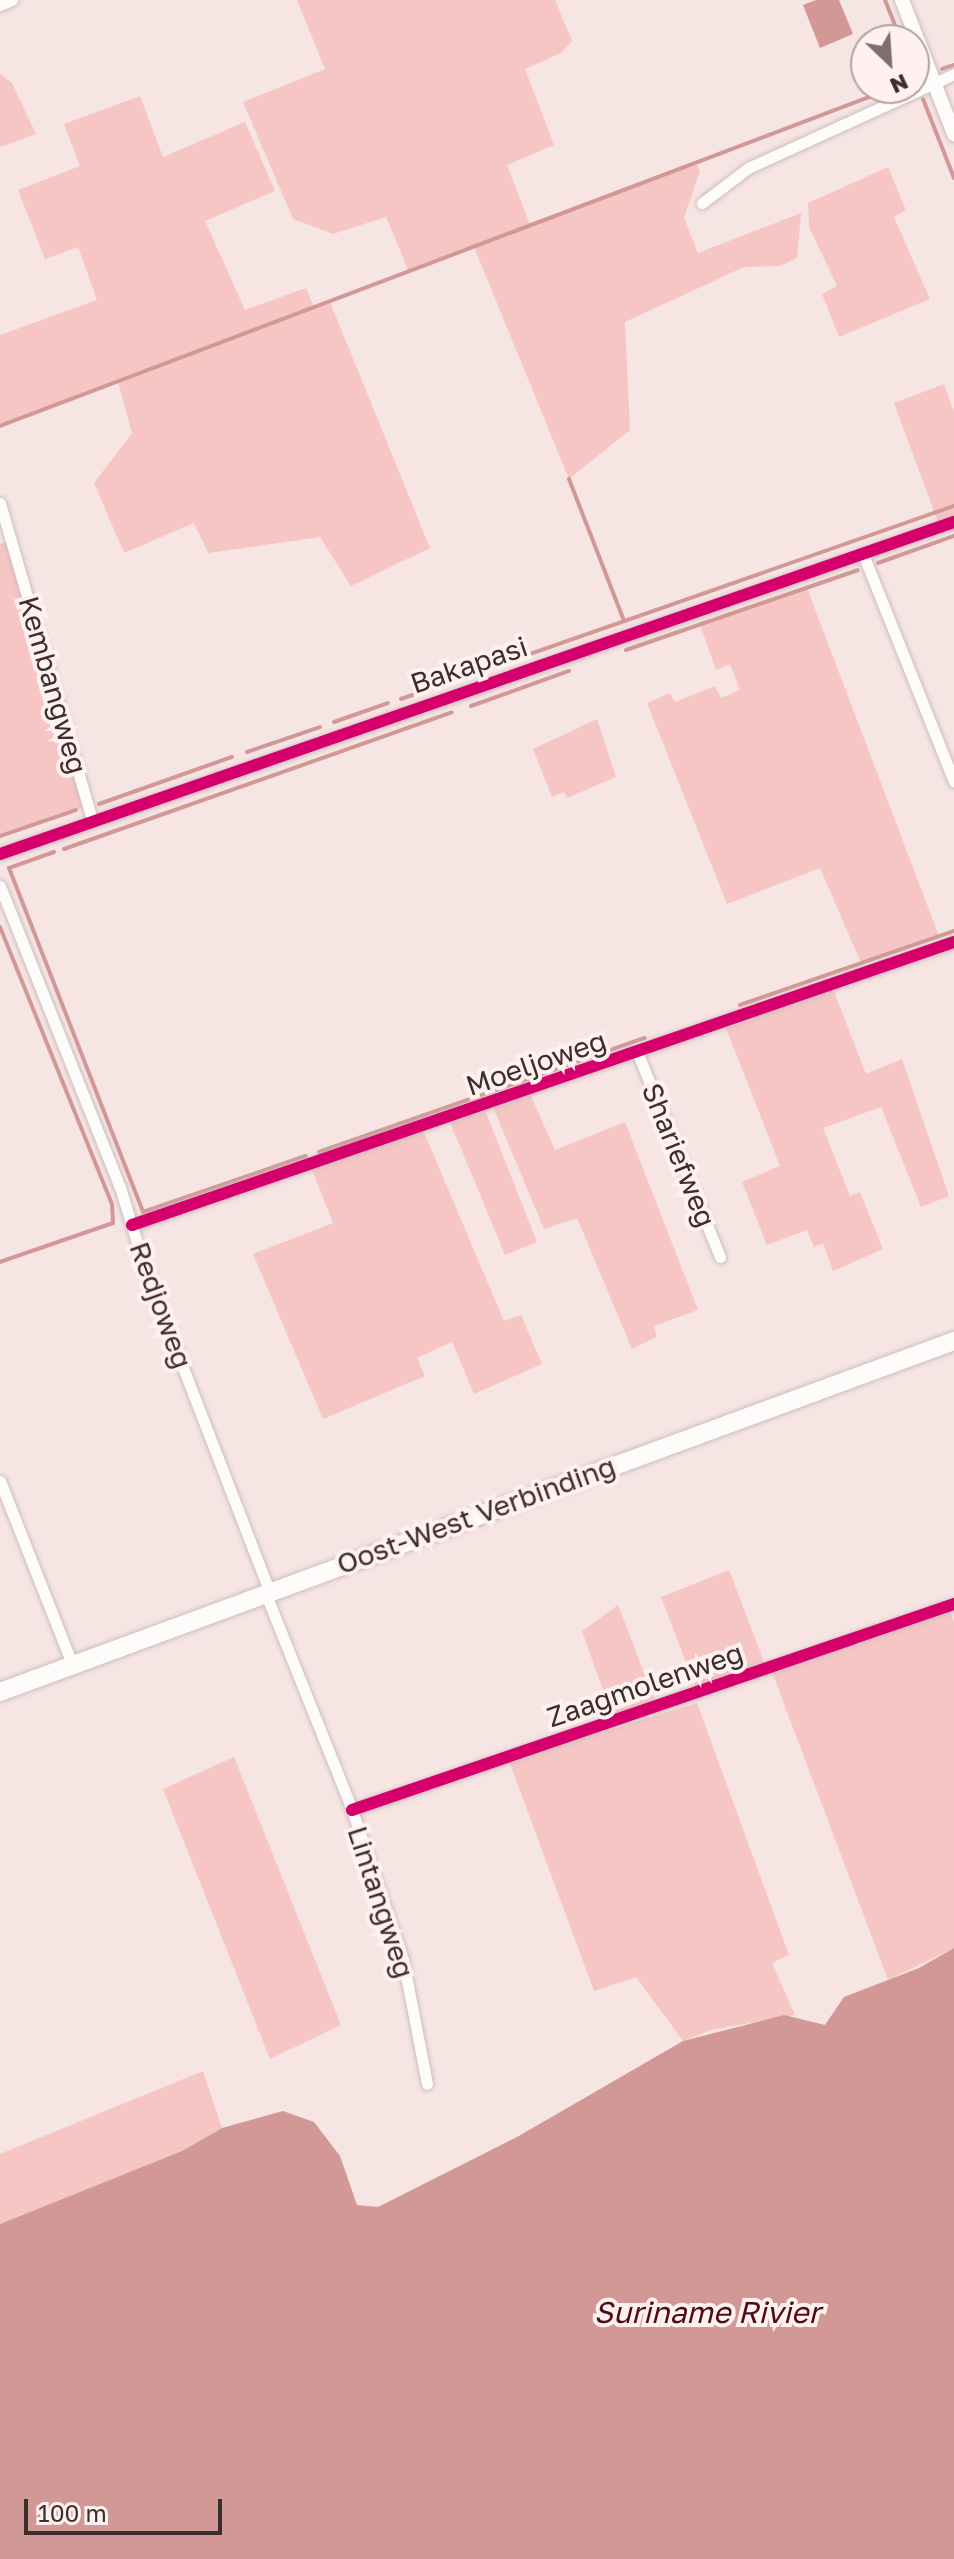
<!DOCTYPE html>
<html>
<head>
<meta charset="utf-8">
<style>
  body { margin:0 }
  #map { position:relative; width:954px; height:2559px; overflow:hidden; background:#f7e5e4; font-family:"Golos Text",sans-serif }
  div>[style] { position:absolute }
  [style*='--x'] { left:calc(var(--x)*1px); top:calc(var(--y)*1px); width:calc(var(--w)*1px); rotate:calc(var(--a)*1deg) }
  .green>* { inset:0; background:#f5c6c4 }
  .water>* { inset:0; background:#d19896 }
  .stream>* { height:4px; margin:-2px; padding:0 2px; transform-origin:2px; border-radius:2px; background:#d19896 }
  .roads { filter:drop-shadow(0 0 2px #ccbebd) drop-shadow(0 0 2px #ccbebd) }
  .minor>* { height:11px; margin:-5.5px; padding:0 5.5px; transform-origin:5.5px; border-radius:5.5px; background:#fefbfb }
  .tertiary>* { height:14px; margin:-7px; padding:0 7px; transform-origin:7px; border-radius:7px; background:#fefbfb }
  .primary>* { height:18px; margin:-9px; padding:0 9px; transform-origin:9px; border-radius:9px; background:#fefbfb }
  .cycleway>* { height:12px; margin:-6px; padding:0 6px; transform-origin:6px; border-radius:6px; background:#d6006c }
  span { translate:-50% -50%; white-space:nowrap; text-align:center; line-height:1.15; -webkit-text-stroke:8px #fef1f0; paint-order:stroke }
  .street-label { font-size:28px; color:#3b2f2e }
  .water-label { font-size:30px; color:#4f0b12; font-style:italic }
  .north { position:absolute; left:850px; top:24px; width:80px; height:80px; box-sizing:border-box; background:#fef1f0; border:2px solid #b0a3a2; border-radius:50%; rotate:155deg; font-size:22px; font-weight:700; line-height:32px; text-align:center; color:#3b2f2e }
  .north::after { content:''; display:block; margin:auto; width:28px; height:36px; background:#7d6f6e; clip-path:polygon(50% 0,100% 100%,50% 72%,0 100%) }
  .scale { position:absolute; left:24px; top:2499px; width:198px; height:36px; box-sizing:border-box; border:4px solid #3b2f2e; border-top:0; padding-left:10px; font-size:24px; line-height:28px; white-space:nowrap; color:#3b2f2e; -webkit-text-stroke:6px #fef1f0; paint-order:stroke }
</style>
</head>
<body>
<div id="map">
  <div class="green">
    <i style="clip-path:polygon(297px 0,555px 0,572px 41px,561px 53px,525px 69px,554px 145px,507px 165px,530px 225px,696px 163px,700px 171px,684px 218px,698px 253px,801px 213px,797px 258px,780px 266px,744px 267px,625px 322px,630px 430px,569px 479px,474px 247px,409px 272px,386px 217px,333px 234px,293px 219px,243px 102px,325px 69px)"></i>
    <i style="clip-path:polygon(0 74px,12px 83px,36px 134px,0 147px)"></i>
    <i style="clip-path:polygon(140px 96px,163px 157px,245px 122px,275px 191px,205px 221px,245px 310px,306px 288px,314px 307px,330px 302px,430px 548px,351px 586px,320px 537px,208px 553px,194px 523px,124px 553px,94px 483px,132px 433px,118px 382px,0 426px,0 335px,97px 300px,78px 247px,45px 259px,18px 190px,80px 166px,64px 124px)"></i>
    <i style="clip-path:polygon(888px 167px,906px 210px,894px 217px,930px 299px,839px 337px,822px 294px,837px 286px,809px 227px,808px 203px)"></i>
    <i style="clip-path:polygon(944px 384px,954px 412px,954px 516px,938px 522px,894px 403px)"></i>
    <i style="clip-path:polygon(8px 542px,83px 808px,0 836px,0 544px)"></i>
    <i style="clip-path:polygon(807px 588px,939px 936px,861px 963px,820px 868px,727px 904px,647px 703px,670px 693px,675px 702px,715px 686px,721px 698px,740px 690px,730px 664px,716px 670px,700px 625px)"></i>
    <i style="clip-path:polygon(597px 719px,616px 777px,567px 798px,564px 792px,552px 797px,533px 749px)"></i>
    <i style="clip-path:polygon(833px 989px,866px 1074px,902px 1059px,949px 1196px,921px 1207px,881px 1107px,823px 1128px,850px 1196px,860px 1192px,883px 1249px,833px 1271px,823px 1243px,814px 1247px,807px 1230px,767px 1245px,742px 1182px,780px 1166px,726px 1028px)"></i>
    <i style="clip-path:polygon(530px 1094px,555px 1150px,625px 1122px,698px 1310px,654px 1326px,657px 1337px,632px 1349px,577px 1218px,544px 1229px,493px 1107px)"></i>
    <i style="clip-path:polygon(485px 1110px,537px 1242px,505px 1255px,450px 1122px)"></i>
    <i style="clip-path:polygon(423px 1130px,504px 1321px,521px 1315px,542px 1364px,474px 1394px,452px 1342px,417px 1358px,425px 1376px,323px 1419px,253px 1254px,333px 1223px,311px 1167px)"></i>
    <i style="clip-path:polygon(729px 1570px,765px 1664px,696px 1689px,661px 1597px)"></i>
    <i style="clip-path:polygon(618px 1605px,656px 1703px,613px 1718px,582px 1631px)"></i>
    <i style="clip-path:polygon(950px 1610px,954px 1623px,954px 1948px,888px 1980px,772px 1672px)"></i>
    <i style="clip-path:polygon(697px 1703px,789px 1955px,772px 1963px,795px 2015px,711px 2030px,683px 2041px,636px 1977px,594px 1991px,509px 1761px)"></i>
    <i style="clip-path:polygon(234px 1757px,341px 2025px,270px 2059px,163px 1789px)"></i>
    <i style="clip-path:polygon(203px 2071px,222px 2128px,182px 2151px,0 2224px,0 2154px)"></i>
  </div>
  <div class="water">
    <i style="clip-path:polygon(816px 0,839px 0,853px 34px,820px 48px,803px 5px)"></i>
    <i style="clip-path:polygon(954px 1948px,954px 2559px,0 2559px,0 2224px,182px 2151px,222px 2128px,283px 2111px,314px 2122px,340px 2156px,357px 2205px,378px 2207px,517px 2137px,683px 2041px,784px 2015px,825px 2025px,844px 1997px,919px 1968px)"></i>
  </div>
  <div class="stream">
    <i style="--x:885;--y:0;--w:43;--a:68.2"></i>
    <i style="--x:942;--y:69;--w:13;--a:-18"></i>
    <i style="--x:914;--y:75;--w:5;--a:90"></i>
    <i style="--x:923;--y:99;--w:85;--a:68.6"></i>
    <i style="--x:0;--y:426;--w:955;--a:-20.73"></i>
    <i style="--x:569;--y:479;--w:152;--a:68.8"></i>
    <i style="--x:878;--y:563;--w:81;--a:-19.6"></i>
    <i style="--x:626;--y:650;--w:245;--a:-19"></i>
    <i style="--x:401;--y:699;--w:586;--a:-19.24"></i>
    <i style="--x:471;--y:706;--w:104;--a:-19.7"></i>
    <i style="--x:334;--y:722;--w:57;--a:-19.4"></i>
    <i style="--x:247;--y:752;--w:77;--a:-18.9"></i>
    <i style="--x:99;--y:804;--w:141;--a:-19.5"></i>
    <i style="--x:0;--y:836;--w:80;--a:-18.9"></i>
    <i style="--x:64;--y:849;--w:411;--a:-19.4"></i>
    <i style="--x:54;--y:852;--w:48;--a:160.4"></i>
    <i style="--x:9;--y:868;--w:369;--a:68.7"></i>
    <i style="--x:143;--y:1212;--w:172;--a:-19"></i>
    <i style="--x:0;--y:927;--w:299;--a:68"></i>
    <i style="--x:112;--y:1204;--w:19;--a:87"></i>
    <i style="--x:113;--y:1223;--w:120;--a:161"></i>
    <i style="--x:740;--y:1005;--w:226;--a:-19.1"></i>
    <i style="--x:319;--y:1152;--w:345;--a:-19.3"></i>
  </div>
  <div class="roads">
    <div class="minor">
      <i style="--x:0;--y:5;--w:13;--a:-23"></i>
      <i style="--x:702;--y:203;--w:58;--a:-37.3"></i>
      <i style="--x:748;--y:168;--w:226;--a:-24.5"></i>
      <i style="--x:0;--y:503;--w:330;--a:73.8"></i>
      <i style="--x:863;--y:554;--w:245;--a:68.2"></i>
      <i style="--x:0;--y:854;--w:1010;--a:-19.19"></i>
      <i style="--x:0;--y:886;--w:324;--a:68.3"></i>
      <i style="--x:120;--y:1187;--w:86;--a:73"></i>
      <i style="--x:145;--y:1269;--w:344;--a:68.9"></i>
      <i style="--x:638;--y:1054;--w:219;--a:68"></i>
      <i style="--x:132;--y:1225;--w:869;--a:-19"></i>
      <i style="--x:0;--y:1481;--w:197;--a:68.5"></i>
      <i style="--x:265;--y:1592;--w:235;--a:68.2"></i>
      <i style="--x:352;--y:1810;--w:158;--a:71.2"></i>
      <i style="--x:403;--y:1960;--w:126;--a:79"></i>
      <i style="--x:352;--y:1810;--w:636;--a:-18.89"></i>
    </div>
    <div class="tertiary">
      <i style="--x:902;--y:0;--w:144;--a:68.8"></i>
    </div>
    <div class="primary">
      <i style="--x:0;--y:1692;--w:1017;--a:-20.2"></i>
    </div>
  </div>
  <div class="cycleway">
    <i style="--x:0;--y:854;--w:1010;--a:-19.19"></i>
    <i style="--x:132;--y:1225;--w:869;--a:-19"></i>
    <i style="--x:352;--y:1810;--w:636;--a:-18.89"></i>
  </div>
  <div class="street-label">
    <span style="left:469px;top:665px;rotate:-19deg">Bakapasi</span>
    <span style="left:53px;top:685px;rotate:74deg">Kembangweg</span>
    <span style="left:536px;top:1063px;rotate:-19deg">Moeljoweg</span>
    <span style="left:679px;top:1155px;rotate:68deg">Shariefweg</span>
    <span style="left:161px;top:1305px;rotate:70deg">Redjoweg</span>
    <span style="left:476px;top:1515px;rotate:-20deg">Oost-West Verbinding</span>
    <span style="left:645px;top:1685px;rotate:-19deg">Zaagmolenweg</span>
    <span style="left:381px;top:1902px;rotate:72deg">Lintangweg</span>
  </div>
  <div class="water-label">
    <span style="left:707px;top:2312px">Suriname Rivier</span>
  </div>
  <div class="north">N</div>
  <div class="scale">100 m</div>
</div>
</body>
</html>
